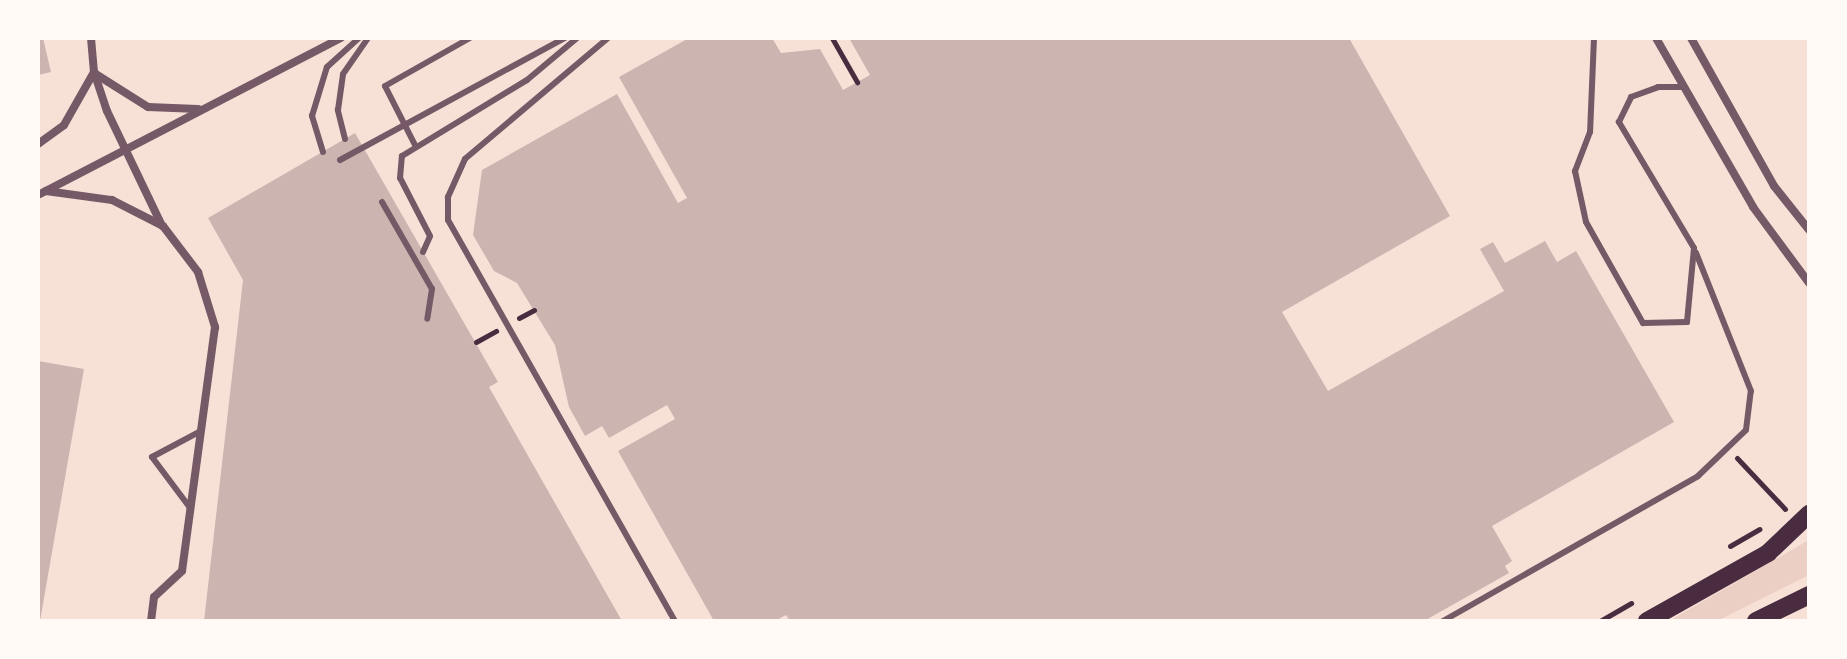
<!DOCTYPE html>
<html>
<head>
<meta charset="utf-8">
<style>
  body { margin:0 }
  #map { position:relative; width:1847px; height:659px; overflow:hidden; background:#f7e1d7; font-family:Roboto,sans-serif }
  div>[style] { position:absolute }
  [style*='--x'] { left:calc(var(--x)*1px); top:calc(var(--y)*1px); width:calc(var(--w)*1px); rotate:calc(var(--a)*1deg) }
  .green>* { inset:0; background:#ebcfc5 }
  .building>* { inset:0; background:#ccb4b1 }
  .path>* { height:5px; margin:-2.5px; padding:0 2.5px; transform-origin:2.5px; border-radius:2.5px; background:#4a2c40 }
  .service>* { height:6px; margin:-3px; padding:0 3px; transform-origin:3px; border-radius:3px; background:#755966 }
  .minor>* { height:8px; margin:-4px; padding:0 4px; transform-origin:4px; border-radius:4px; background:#755966 }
  .primary>* { height:18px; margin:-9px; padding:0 9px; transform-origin:9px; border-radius:9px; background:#4a2c40 }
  span { translate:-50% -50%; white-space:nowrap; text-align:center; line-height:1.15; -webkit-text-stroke:7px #fffaf5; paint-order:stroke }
  .frame { position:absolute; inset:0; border:40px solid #fffaf5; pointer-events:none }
</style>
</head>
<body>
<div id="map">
  <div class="green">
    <i style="clip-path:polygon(1809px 540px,1809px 575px,1717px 621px,1669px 621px)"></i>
  </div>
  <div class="building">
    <i style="clip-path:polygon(38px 38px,43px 38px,51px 72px,38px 75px)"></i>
    <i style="clip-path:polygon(689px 38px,772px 38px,781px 53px,820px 49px,843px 90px,870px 75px,849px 38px,1349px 38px,1450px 216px,1282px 312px,1328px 391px,1504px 291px,1480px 249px,1493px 242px,1505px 263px,1545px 241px,1557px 262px,1576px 251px,1674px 422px,1492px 526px,1512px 561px,1505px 566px,1509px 573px,1424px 621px,790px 621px,786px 615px,775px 621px,714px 621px,618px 451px,675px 419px,667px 405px,609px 438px,602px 426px,585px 436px,569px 407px,555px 345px,517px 283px,494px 271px,473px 235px,482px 170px,617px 94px,678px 203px,687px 198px,619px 77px)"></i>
    <i style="clip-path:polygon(355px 133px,498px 382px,489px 387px,622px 621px,204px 621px,243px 280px,208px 218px)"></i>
    <i style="clip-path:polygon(38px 361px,84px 369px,40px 621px,38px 621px)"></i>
  </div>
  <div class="path">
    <i style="--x:832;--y:38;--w:51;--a:60.4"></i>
    <i style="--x:519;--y:318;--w:17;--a:-28"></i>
    <i style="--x:476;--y:342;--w:23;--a:-29"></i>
    <i style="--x:1737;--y:458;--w:70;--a:46.7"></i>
    <i style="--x:1730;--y:546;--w:34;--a:-30"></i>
    <i style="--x:1600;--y:621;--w:36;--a:-30"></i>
  </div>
  <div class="service">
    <i style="--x:608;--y:38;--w:187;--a:139.8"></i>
    <i style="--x:465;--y:159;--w:42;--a:114.1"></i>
    <i style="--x:448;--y:197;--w:23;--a:90"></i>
    <i style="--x:448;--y:220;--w:461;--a:60.5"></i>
    <i style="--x:1594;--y:38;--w:94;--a:92.4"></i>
    <i style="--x:1590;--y:132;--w:42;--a:111"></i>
    <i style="--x:1575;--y:171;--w:52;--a:77.8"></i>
    <i style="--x:1586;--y:222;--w:116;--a:60.6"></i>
    <i style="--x:1643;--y:323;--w:44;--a:-1.3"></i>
    <i style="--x:1687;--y:322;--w:74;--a:-84.6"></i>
    <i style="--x:1694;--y:248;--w:147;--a:-120.8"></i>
    <i style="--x:1619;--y:122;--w:28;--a:-64"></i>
    <i style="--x:1631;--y:97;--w:29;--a:-20"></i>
    <i style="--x:1658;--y:87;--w:26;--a:0"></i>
    <i style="--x:345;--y:139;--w:30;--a:-104"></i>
    <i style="--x:338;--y:110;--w:36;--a:-82"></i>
    <i style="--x:343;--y:74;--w:44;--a:-55.2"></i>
    <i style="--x:415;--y:145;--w:66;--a:-117"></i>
    <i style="--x:385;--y:86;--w:98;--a:-29.5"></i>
    <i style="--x:323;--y:152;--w:38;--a:-107"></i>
    <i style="--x:312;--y:116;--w:51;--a:-73"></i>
    <i style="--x:327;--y:67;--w:43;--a:-42.2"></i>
    <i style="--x:340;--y:160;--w:256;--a:-28.5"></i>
    <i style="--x:382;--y:202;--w:100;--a:60.1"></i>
    <i style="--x:432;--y:289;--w:30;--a:99"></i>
    <i style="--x:423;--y:252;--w:17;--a:-66"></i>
    <i style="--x:430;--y:236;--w:65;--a:-117.3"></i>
    <i style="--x:400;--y:178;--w:22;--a:-85"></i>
    <i style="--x:402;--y:156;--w:146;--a:-31.3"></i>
    <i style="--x:527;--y:80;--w:65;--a:-40"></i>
    <i style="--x:191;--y:509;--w:65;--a:-126.9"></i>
    <i style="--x:152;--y:457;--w:55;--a:-28"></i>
    <i style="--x:1443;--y:621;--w:293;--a:-29.6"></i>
    <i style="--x:1698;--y:476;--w:66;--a:-43.8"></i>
    <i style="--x:1746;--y:430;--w:39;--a:-83"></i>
    <i style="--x:1751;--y:391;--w:149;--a:-111.7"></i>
  </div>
  <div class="minor">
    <i style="--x:91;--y:38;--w:34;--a:85"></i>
    <i style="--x:94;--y:72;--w:41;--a:71.6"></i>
    <i style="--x:107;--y:111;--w:127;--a:64.4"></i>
    <i style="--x:1656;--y:38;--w:195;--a:60.1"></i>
    <i style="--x:1753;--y:207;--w:94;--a:53.6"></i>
    <i style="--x:1691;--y:38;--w:170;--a:60.7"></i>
    <i style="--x:1774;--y:186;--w:56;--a:51.5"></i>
    <i style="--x:94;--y:73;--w:64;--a:32.2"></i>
    <i style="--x:148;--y:107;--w:50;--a:2.3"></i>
    <i style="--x:38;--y:144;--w:32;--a:-36"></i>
    <i style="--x:64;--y:125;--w:61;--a:-60.5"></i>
    <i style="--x:46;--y:191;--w:67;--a:7.8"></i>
    <i style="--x:112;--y:200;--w:57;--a:27"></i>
    <i style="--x:163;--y:226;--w:58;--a:52.7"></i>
    <i style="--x:198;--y:272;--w:58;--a:72.8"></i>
    <i style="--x:215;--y:327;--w:246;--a:97.7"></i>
    <i style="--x:182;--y:571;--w:38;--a:137"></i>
    <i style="--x:154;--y:597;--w:24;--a:97"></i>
    <i style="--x:38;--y:195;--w:341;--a:-27.4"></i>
  </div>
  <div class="primary">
    <i style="--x:1647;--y:621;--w:139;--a:-29.3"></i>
    <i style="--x:1768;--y:553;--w:57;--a:-43.6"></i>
    <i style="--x:1756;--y:621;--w:59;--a:-26.1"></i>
  </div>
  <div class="frame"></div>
</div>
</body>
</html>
